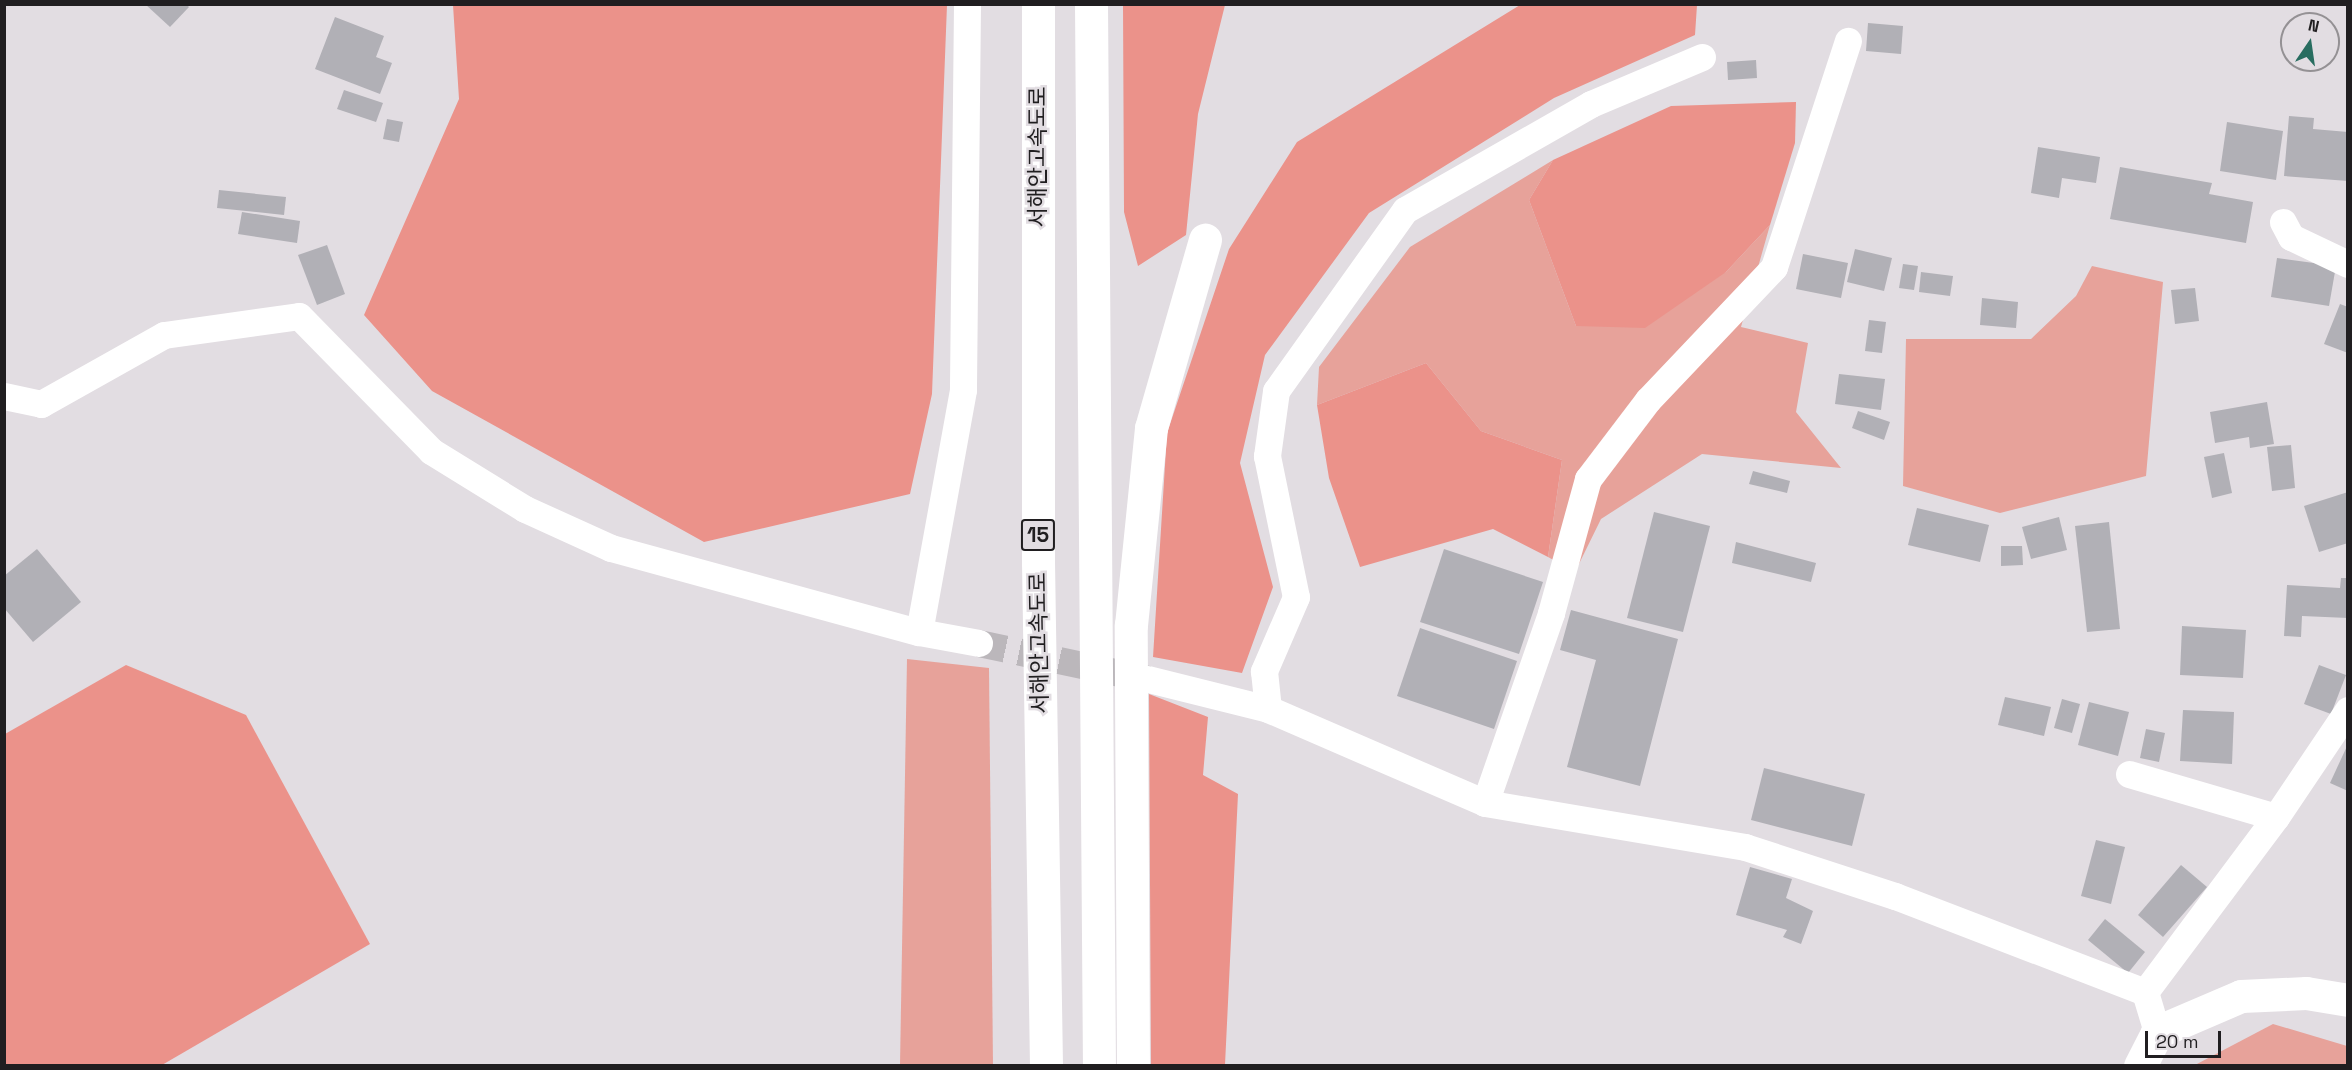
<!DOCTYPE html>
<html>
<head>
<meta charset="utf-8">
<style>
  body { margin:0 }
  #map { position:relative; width:2352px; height:1070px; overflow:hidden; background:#e2dde2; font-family:"Space Grotesk","Noto Sans KR",sans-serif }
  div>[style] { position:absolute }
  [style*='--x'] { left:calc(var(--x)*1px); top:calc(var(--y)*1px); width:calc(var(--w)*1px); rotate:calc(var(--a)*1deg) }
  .green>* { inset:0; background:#e7a29a }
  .forest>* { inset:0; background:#eb928a }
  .building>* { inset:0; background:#b1b0b6 }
  .minor-tunnel>* { height:27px; margin-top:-13.5px; transform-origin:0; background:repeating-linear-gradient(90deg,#bbb7bb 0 27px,transparent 0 41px) }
  .minor>* { height:27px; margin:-13.5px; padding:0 13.5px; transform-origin:13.5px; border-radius:13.5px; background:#fff }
  .secondary>* { height:33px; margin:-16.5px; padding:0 16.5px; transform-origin:16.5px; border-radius:16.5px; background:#fff }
  .motorway>* { height:33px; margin:-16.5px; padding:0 16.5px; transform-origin:16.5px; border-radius:16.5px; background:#fff }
  span { translate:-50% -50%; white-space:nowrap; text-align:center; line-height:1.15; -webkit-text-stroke:5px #e2dde2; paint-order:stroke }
  .shield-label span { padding:2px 4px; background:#e2dde2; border:2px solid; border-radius:4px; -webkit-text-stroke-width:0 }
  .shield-label { font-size:21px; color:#201e20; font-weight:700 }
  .street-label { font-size:22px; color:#201e20 }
  .frame { position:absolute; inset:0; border:6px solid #201e20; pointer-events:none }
  .north { position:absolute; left:2280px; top:12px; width:60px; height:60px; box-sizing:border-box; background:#e2dde2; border:2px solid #949194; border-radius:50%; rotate:13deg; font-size:16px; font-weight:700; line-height:24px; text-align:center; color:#201e20 }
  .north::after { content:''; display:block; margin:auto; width:21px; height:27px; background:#286d60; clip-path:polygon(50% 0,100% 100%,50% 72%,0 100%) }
  .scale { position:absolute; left:2145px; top:1031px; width:76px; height:27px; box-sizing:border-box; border:3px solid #201e20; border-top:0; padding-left:8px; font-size:18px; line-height:21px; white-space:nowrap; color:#201e20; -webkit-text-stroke:4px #e2dde2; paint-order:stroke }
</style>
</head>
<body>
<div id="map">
  <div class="green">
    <i style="clip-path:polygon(1553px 160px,1529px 200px,1576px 326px,1726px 272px,1770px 225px,1741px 327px,1808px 343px,1796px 412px,1841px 468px,1702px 454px,1601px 519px,1575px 572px,1548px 557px,1562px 460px,1481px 431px,1426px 363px,1317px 405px,1319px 367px,1410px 247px)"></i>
    <i style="clip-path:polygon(2092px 266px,2163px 282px,2146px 476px,2000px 513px,1903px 486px,1906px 339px,2031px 339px,2076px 296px)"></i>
    <i style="clip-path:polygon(907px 659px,989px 668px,993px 1065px,900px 1065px)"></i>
    <i style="clip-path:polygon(2273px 1024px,2347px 1046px,2347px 1065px,2195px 1065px)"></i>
  </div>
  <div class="forest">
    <i style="clip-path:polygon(453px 5px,947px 5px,932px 394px,910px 494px,704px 542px,432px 391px,364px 315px,459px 99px)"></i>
    <i style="clip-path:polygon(1123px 5px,1225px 5px,1198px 114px,1186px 235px,1138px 266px,1124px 212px)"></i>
    <i style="clip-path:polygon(1520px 5px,1697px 5px,1695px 35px,1554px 98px,1369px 213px,1265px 355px,1240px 463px,1273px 587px,1242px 673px,1153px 657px,1167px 433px,1229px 249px,1297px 142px)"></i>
    <i style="clip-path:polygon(1796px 102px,1795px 143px,1770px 225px,1726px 272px,1645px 328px,1576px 326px,1529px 200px,1553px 160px,1671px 106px)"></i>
    <i style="clip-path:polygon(1426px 363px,1481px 431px,1562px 460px,1548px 557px,1493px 529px,1360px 567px,1329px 478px,1317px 405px)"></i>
    <i style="clip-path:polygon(126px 665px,246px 715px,370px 944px,162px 1065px,5px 1065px,5px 734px)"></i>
    <i style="clip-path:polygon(1149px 694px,1208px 717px,1203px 775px,1238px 794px,1225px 1065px,1151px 1065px)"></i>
  </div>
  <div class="building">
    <i style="clip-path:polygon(145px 4px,186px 4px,189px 7px,170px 27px)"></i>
    <i style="clip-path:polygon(335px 17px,384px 36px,376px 57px,392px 63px,380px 94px,315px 69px)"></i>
    <i style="clip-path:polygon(1868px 23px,1903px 26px,1901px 54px,1866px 51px)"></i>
    <i style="clip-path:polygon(1756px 60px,1757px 78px,1728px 80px,1727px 62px)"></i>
    <i style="clip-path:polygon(344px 90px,383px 103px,376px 122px,337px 109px)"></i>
    <i style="clip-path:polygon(2289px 116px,2314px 118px,2313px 129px,2348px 132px,2348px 181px,2284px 176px)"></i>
    <i style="clip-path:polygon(387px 119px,403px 122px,399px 142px,383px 139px)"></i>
    <i style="clip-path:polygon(2227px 122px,2283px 131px,2276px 180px,2220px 171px)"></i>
    <i style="clip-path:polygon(2038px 147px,2100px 157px,2096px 183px,2062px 178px,2059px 198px,2031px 193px)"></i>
    <i style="clip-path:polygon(2120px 167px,2212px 183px,2209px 194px,2253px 202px,2246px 243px,2110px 219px)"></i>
    <i style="clip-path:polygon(219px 190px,286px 197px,284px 215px,217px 208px)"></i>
    <i style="clip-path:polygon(242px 212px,300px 221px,297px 243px,238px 234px)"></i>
    <i style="clip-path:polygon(327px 245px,345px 294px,317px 305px,298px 255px)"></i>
    <i style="clip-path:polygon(1855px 249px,1892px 258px,1884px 291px,1847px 282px)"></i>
    <i style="clip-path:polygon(1803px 254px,1848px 263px,1841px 298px,1796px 289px)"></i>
    <i style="clip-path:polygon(2277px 258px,2336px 266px,2329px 306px,2271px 297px)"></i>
    <i style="clip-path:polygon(1903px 264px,1918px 266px,1914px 290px,1899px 288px)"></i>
    <i style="clip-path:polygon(1921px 272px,1953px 276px,1950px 296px,1919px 292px)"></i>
    <i style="clip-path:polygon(2195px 288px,2199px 321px,2175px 324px,2171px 290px)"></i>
    <i style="clip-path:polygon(1982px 298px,2018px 302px,2016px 328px,1980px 325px)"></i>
    <i style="clip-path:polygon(2340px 304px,2348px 307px,2348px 353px,2324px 344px)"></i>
    <i style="clip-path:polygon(1869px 320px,1886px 322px,1882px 353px,1865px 351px)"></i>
    <i style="clip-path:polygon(1839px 374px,1885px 379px,1881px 410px,1835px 404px)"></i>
    <i style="clip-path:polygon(2267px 402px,2274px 444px,2250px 448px,2249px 437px,2215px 443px,2210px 412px)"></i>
    <i style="clip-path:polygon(1858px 411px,1890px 422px,1884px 440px,1852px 428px)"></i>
    <i style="clip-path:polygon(2291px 445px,2295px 488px,2272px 491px,2267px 447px)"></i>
    <i style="clip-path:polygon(2224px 453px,2232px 493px,2212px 498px,2204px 457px)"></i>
    <i style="clip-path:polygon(1753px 471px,1790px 481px,1787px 493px,1749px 484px)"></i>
    <i style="clip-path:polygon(2348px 492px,2348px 543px,2319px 552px,2304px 506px)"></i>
    <i style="clip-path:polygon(1917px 508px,1989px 525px,1980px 562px,1908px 545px)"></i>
    <i style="clip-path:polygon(1654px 512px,1710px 526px,1683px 632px,1627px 618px)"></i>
    <i style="clip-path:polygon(2059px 517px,2067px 550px,2031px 559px,2022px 527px)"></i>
    <i style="clip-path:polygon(2109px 522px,2120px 629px,2087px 632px,2075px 526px)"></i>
    <i style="clip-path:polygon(1736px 542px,1816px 563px,1811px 582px,1732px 563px)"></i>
    <i style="clip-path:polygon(2001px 546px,2022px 546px,2023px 565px,2001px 566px)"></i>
    <i style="clip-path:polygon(37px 549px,81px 602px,33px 642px,4px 608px,4px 576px)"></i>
    <i style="clip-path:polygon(1444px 549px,1543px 582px,1519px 654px,1420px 622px)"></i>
    <i style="clip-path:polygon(2341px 578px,2348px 578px,2348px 618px,2302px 616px,2301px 637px,2284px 636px,2287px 585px,2340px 588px)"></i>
    <i style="clip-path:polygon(1571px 610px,1678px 639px,1640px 786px,1567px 767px,1596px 660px,1560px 650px)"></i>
    <i style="clip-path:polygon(2182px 626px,2246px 630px,2243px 678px,2180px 675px)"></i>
    <i style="clip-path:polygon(1420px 628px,1517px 661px,1494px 729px,1397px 696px)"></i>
    <i style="clip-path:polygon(2319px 665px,2346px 675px,2331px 714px,2304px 704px)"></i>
    <i style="clip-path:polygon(2005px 697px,2051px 707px,2044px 736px,1998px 725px)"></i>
    <i style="clip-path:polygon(2062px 699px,2080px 704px,2072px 733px,2054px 728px)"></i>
    <i style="clip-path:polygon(2089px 702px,2129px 712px,2118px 756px,2078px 745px)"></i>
    <i style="clip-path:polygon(2183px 710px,2234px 712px,2232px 764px,2180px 761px)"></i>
    <i style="clip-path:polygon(2146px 729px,2165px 733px,2159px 762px,2140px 758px)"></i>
    <i style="clip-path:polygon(2348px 744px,2348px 791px,2330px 783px)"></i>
    <i style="clip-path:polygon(1764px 768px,1865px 794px,1852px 846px,1751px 820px)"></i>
    <i style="clip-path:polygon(2096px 840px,2125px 847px,2111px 904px,2081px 896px)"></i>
    <i style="clip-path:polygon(2181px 865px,2207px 887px,2163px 937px,2138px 915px)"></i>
    <i style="clip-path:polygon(1750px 867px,1792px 879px,1786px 898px,1813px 911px,1801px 944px,1783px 937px,1787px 930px,1736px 915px)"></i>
    <i style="clip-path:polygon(2105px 919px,2145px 952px,2128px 973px,2088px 940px)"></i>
  </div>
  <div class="minor-tunnel">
    <i style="--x:979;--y:643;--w:173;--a:12"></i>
  </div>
  <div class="minor">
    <i style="--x:967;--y:4;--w:386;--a:90.6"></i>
    <i style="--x:963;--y:390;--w:246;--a:100.3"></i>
    <i style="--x:919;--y:632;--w:61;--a:10.4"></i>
    <i style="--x:1702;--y:57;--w:121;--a:157.1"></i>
    <i style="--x:1591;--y:104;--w:214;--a:150.3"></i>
    <i style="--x:1405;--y:210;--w:222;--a:125.5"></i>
    <i style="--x:1276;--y:391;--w:66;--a:97.9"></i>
    <i style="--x:1267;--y:456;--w:144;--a:78.4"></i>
    <i style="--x:1296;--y:597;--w:81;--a:113.4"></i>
    <i style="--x:1264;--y:671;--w:38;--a:84"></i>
    <i style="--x:1268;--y:709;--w:236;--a:23.4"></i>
    <i style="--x:1485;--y:803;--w:264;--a:9.6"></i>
    <i style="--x:1745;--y:847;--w:158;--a:18.1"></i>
    <i style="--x:1895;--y:896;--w:268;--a:21"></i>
    <i style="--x:2145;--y:992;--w:42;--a:73.3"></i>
    <i style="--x:2283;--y:222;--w:17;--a:62"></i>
    <i style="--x:2291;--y:237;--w:63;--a:25.3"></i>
    <i style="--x:4;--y:396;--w:38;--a:12"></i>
    <i style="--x:41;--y:404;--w:141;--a:-29.3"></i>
    <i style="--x:164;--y:335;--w:136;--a:-8"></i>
    <i style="--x:299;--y:316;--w:189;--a:45.6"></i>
    <i style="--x:431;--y:451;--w:110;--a:31.7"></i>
    <i style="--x:525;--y:509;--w:94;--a:24.4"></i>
    <i style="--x:611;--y:548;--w:319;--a:15.3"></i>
    <i style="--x:1148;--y:679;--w:124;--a:14"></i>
    <i style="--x:2129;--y:774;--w:153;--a:16.3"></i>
    <i style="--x:1485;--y:803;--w:201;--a:-70.8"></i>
    <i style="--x:1551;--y:613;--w:139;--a:-74.6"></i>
    <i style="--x:1588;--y:479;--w:99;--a:-52.8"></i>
    <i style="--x:1648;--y:400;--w:183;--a:-46.5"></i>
    <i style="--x:1774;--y:267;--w:238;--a:-71.9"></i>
    <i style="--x:2145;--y:992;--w:219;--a:-53.2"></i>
    <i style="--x:2276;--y:817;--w:129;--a:-56.1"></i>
  </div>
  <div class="secondary">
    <i style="--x:2140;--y:1066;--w:38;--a:-63"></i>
    <i style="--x:2157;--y:1032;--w:91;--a:-23.2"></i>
    <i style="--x:2241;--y:996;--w:65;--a:-2.6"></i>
    <i style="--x:2306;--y:993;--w:43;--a:9.5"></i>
  </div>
  <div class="motorway">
    <i style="--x:1038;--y:4;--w:558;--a:90"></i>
    <i style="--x:1038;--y:562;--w:504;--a:89.09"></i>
    <i style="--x:1091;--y:4;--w:1062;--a:89.57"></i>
    <i style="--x:1133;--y:1066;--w:441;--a:-90.3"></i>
    <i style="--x:1131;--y:625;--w:198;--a:-84.2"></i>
    <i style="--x:1151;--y:428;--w:196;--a:-74"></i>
  </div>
  <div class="shield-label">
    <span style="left:1038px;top:535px">15</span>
  </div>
  <div class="street-label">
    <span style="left:1038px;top:157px;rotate:-90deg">서해안고속도로</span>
    <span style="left:1039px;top:643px;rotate:-91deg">서해안고속도로</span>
  </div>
  <div class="frame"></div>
  <div class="north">N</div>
  <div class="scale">20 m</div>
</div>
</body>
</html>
